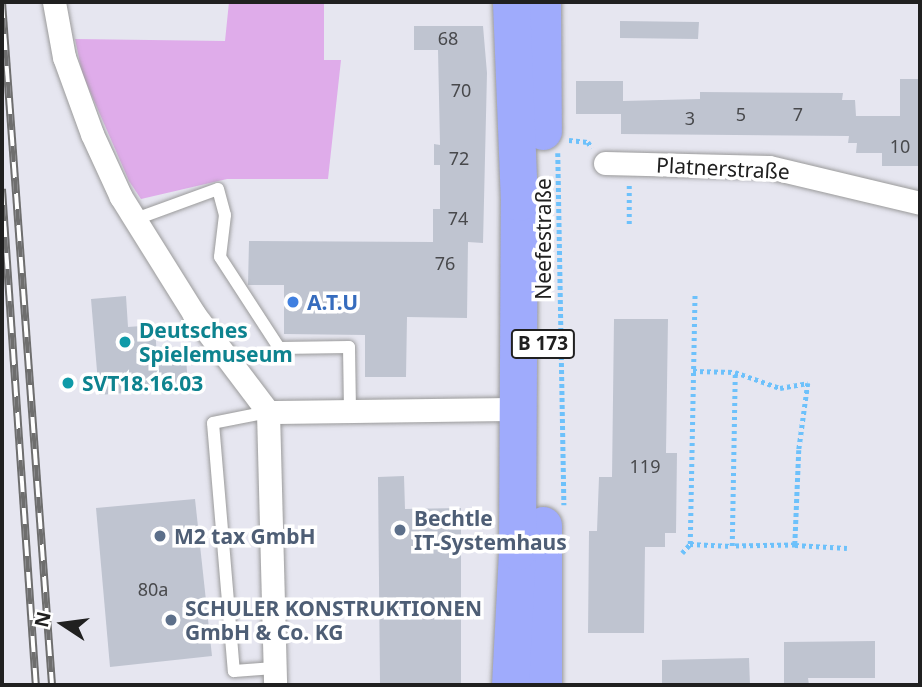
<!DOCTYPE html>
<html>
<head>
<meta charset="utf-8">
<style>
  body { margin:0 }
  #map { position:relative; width:922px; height:687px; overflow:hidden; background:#e6e6f0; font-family:"Noto Sans",sans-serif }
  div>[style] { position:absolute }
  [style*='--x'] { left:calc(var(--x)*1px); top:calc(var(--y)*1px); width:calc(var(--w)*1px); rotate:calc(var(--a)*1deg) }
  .grass>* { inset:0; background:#dfacea }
  .building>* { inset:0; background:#bfc4d0 }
  .path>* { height:4.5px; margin-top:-2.25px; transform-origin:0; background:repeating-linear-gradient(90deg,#6dc1fb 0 3.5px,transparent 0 7px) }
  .roads { filter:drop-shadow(0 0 2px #9a9a9a) drop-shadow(0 0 2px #9a9a9a) }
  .service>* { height:12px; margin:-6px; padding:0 6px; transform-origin:6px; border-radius:6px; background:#fff }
  .minor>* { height:23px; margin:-11.5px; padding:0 11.5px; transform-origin:11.5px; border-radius:11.5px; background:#fff }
  .primary>* { height:37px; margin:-18.5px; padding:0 18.5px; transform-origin:18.5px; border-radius:18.5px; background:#9fabfc }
  .rail>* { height:8px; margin-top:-4px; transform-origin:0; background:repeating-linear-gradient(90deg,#fff 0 16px,#6e6e6e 0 32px); box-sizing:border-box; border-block:2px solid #6e6e6e }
  .dots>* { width:19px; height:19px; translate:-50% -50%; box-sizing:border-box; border:4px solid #fff; border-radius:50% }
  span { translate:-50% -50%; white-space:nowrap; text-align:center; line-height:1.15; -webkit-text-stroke:7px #fff; paint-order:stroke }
  .number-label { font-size:18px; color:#48494c }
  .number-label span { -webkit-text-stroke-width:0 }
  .shield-label span { padding:2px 5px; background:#fff; border:2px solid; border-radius:5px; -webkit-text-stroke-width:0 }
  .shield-label { font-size:19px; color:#202020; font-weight:700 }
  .street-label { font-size:21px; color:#202020 }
  .shop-label { font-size:21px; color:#366cbe; font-weight:700 }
  .left { translate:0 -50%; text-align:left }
  .culture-label { font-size:21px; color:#0d838f; font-weight:700 }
  .service-label { font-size:21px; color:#4e5e75; font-weight:700 }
  .frame { position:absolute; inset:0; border:4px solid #202020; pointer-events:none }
  .north { position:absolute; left:28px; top:589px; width:70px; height:70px; -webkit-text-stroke:5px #fff; paint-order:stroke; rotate:283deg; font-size:19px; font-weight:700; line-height:28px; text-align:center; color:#202020 }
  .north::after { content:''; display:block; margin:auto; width:24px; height:32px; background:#202020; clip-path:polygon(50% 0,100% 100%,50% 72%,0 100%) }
</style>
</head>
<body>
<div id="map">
  <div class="grass">
    <i style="clip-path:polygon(229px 2px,324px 2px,324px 60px,341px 60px,328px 179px,227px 179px,141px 199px,129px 181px,82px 73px,75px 39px,225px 41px)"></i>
  </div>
  <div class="building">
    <i style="clip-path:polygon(620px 21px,699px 22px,698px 39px,620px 38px)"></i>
    <i style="clip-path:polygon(414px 26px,483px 26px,487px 73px,483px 243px,468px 242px,467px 318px,407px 317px,406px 377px,365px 377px,365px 335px,284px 334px,284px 285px,248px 285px,249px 241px,433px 242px,433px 209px,440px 209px,440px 165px,434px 165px,434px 144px,440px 145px,438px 50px,414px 50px)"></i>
    <i style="clip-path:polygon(900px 79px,920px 79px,918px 166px,882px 166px,882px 153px,856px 153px,857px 143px,848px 143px,849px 136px,621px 134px,621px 114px,576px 114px,576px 81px,623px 81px,623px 101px,700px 99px,700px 92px,843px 93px,842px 100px,855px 100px,856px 116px,900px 116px)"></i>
    <i style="clip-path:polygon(126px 296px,128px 327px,155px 325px,157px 359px,186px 356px,188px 388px,99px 395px,91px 299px)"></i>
    <i style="clip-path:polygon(614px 319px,668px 319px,666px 453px,677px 453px,676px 533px,665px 533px,665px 547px,645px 547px,644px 633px,588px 633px,589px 531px,597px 531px,599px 477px,612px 477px)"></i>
    <i style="clip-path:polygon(404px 476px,405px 509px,461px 508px,461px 685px,380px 685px,378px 477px)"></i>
    <i style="clip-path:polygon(195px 499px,212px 656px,110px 667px,96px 508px)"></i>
    <i style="clip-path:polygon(875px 641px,875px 678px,808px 678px,809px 685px,784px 685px,784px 642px)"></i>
    <i style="clip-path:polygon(749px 658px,750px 685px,662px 685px,662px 660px)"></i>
  </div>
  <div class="path">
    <i style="--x:569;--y:140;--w:19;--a:6"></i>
    <i style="--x:588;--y:142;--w:7;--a:56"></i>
    <i style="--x:558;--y:153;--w:352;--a:89"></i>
    <i style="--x:629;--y:224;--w:41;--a:-90"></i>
    <i style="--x:693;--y:371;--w:42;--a:1.4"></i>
    <i style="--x:690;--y:544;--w:42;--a:2.7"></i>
    <i style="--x:795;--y:545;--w:63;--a:179.1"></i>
    <i style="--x:732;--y:546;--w:174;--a:-89"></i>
    <i style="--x:735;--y:372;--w:48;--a:19.6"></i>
    <i style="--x:780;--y:388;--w:28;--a:-10"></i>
    <i style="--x:808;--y:383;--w:68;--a:97.7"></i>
    <i style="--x:799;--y:450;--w:95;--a:92.4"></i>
    <i style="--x:795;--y:545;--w:52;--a:3.3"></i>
    <i style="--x:682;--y:553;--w:12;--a:-48"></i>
    <i style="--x:690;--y:544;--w:250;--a:-88.9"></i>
  </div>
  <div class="roads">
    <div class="service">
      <i style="--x:133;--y:220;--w:90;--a:-20"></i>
      <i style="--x:218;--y:189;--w:27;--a:75"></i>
      <i style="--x:225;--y:215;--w:42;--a:96.8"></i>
      <i style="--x:220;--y:257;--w:108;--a:57"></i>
      <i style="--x:279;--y:348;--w:70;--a:-0.8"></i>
      <i style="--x:349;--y:347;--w:61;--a:89.1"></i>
      <i style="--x:268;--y:412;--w:56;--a:168.7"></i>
      <i style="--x:213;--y:423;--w:249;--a:85.2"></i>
      <i style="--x:234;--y:671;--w:40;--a:-4.3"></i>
    </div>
    <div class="minor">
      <i style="--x:54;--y:2;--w:56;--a:79.7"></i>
      <i style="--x:64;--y:57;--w:82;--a:70"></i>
      <i style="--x:92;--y:134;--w:69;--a:65.3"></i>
      <i style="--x:121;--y:197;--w:138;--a:58"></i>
      <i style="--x:194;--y:314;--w:123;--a:52.9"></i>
      <i style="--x:268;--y:412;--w:249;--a:-0.7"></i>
      <i style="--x:605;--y:163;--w:164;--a:1.4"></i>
      <i style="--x:769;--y:167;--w:155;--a:13.4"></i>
      <i style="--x:268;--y:412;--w:273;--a:88.5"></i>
    </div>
    <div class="primary">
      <i style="--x:542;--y:2;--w:129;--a:89.6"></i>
      <i style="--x:543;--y:525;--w:160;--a:90"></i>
      <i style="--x:510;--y:685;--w:134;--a:-87"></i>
      <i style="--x:517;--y:551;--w:349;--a:-89.7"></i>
      <i style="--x:519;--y:202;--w:200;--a:-92.3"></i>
    </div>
  </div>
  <div class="rail">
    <i style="--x:2;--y:2;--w:685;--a:85.81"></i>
    <i style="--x:2;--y:189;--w:497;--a:86.1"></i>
  </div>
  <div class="dots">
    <i style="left:293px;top:302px;background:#3f7fe0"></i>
    <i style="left:125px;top:342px;background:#0f9aa8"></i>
    <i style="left:68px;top:383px;background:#0f9aa8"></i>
    <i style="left:400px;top:530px;background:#5c6f8a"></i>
    <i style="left:160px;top:536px;background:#5c6f8a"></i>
    <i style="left:171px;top:620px;background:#5c6f8a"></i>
  </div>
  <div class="number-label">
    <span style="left:448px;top:38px">68</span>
    <span style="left:461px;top:90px">70</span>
    <span style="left:741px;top:114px">5</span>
    <span style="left:798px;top:114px">7</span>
    <span style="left:690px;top:118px">3</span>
    <span style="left:900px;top:146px">10</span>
    <span style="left:459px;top:158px">72</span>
    <span style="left:458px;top:218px">74</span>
    <span style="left:445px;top:263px">76</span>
    <span style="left:645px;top:466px">119</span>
    <span style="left:153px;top:589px">80a</span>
  </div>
  <div class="shield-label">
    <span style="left:543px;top:344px">B 173</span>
  </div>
  <div class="street-label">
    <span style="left:723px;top:168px;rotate:3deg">Platnerstraße</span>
    <span style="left:543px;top:239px;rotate:-90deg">Neefestraße</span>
  </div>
  <div class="shop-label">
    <span class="left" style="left:307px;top:302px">A.T.U</span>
  </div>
  <div class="culture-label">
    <span class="left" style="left:139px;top:342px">Deutsches<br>Spielemuseum</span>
    <span class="left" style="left:82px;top:383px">SVT18.16.03</span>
  </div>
  <div class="service-label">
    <span class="left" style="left:414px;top:530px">Bechtle<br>IT-Systemhaus</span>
    <span class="left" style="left:174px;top:536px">M2 tax GmbH</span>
    <span class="left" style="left:185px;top:620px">SCHULER KONSTRUKTIONEN<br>GmbH &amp; Co. KG</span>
  </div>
  <div class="frame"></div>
  <div class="north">N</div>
</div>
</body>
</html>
